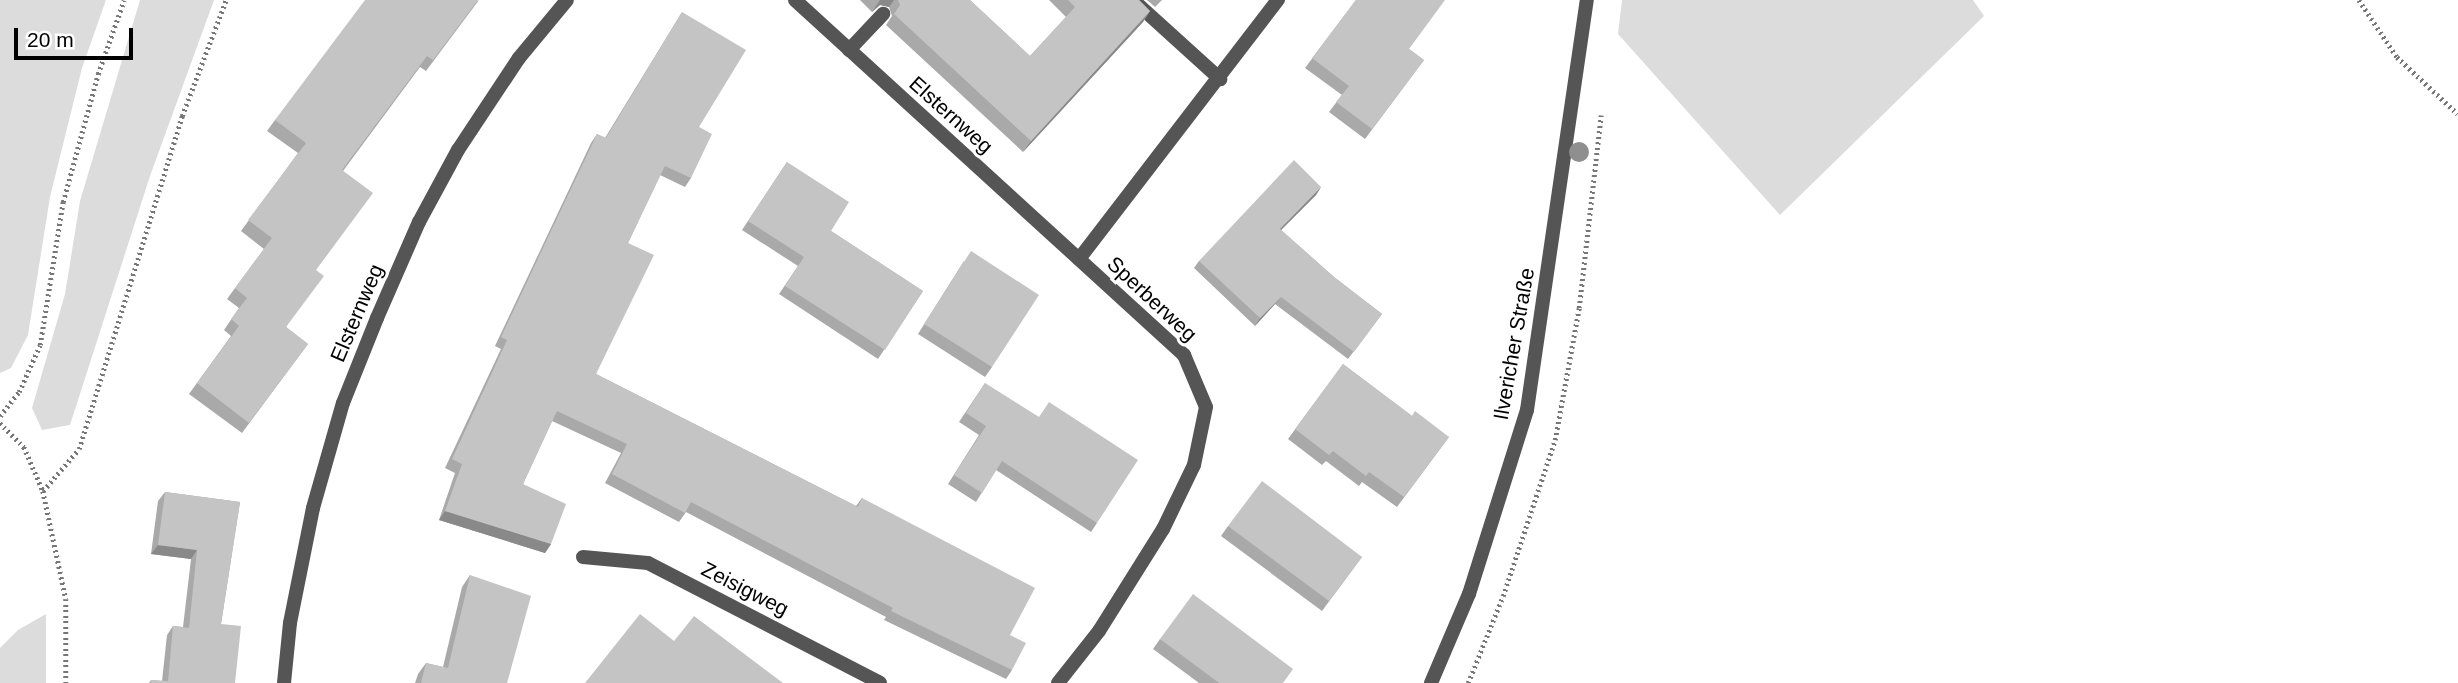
<!DOCTYPE html>
<html>
<head>
<meta charset="utf-8">
<style>
  body { margin:0 }
  #map { position:relative; width:2458px; height:683px; overflow:hidden; background:#fff; font-family:Arial,sans-serif }
  div>[style] { position:absolute }
  [style*='--x'] { left:calc(var(--x)*1px); top:calc(var(--y)*1px); width:calc(var(--w)*1px); rotate:calc(var(--a)*1deg) }
  .green>* { inset:0; background:#dcdcdc }
  .path>* { height:4.5px; margin-top:-2.25px; transform-origin:0; background:repeating-linear-gradient(90deg,#777 0 2px,transparent 0 5.5px) }
  .service>* { height:14px; margin:-7px; padding:0 7px; transform-origin:7px; border-radius:7px; background:#555 }
  .minor>* { height:14px; margin:-7px; padding:0 7px; transform-origin:7px; border-radius:7px; background:#555 }
  .tertiary>* { height:14px; margin:-7px; padding:0 7px; transform-origin:7px; border-radius:7px; background:#555 }
  .trees>* { width:20px; height:20px; margin:-10px; border-radius:50%; background:#8f8f8f }
  .wall>* { inset:0; background:#a9a9a9 }
  .shaded-wall>* { inset:0; background:#898989 }
  .building>* { inset:0; background:#c4c4c4 }
  span { translate:-50% -50%; white-space:nowrap; text-align:center; line-height:1.15; -webkit-text-stroke:6px #fff; paint-order:stroke }
  .street-label { font-size:21px; color:#000 }
  .scale { position:absolute; left:14px; top:28px; width:119px; height:32px; box-sizing:border-box; border:4px solid #000; border-top:0; padding-left:9px; font-size:21px; line-height:24px; white-space:nowrap; color:#000; -webkit-text-stroke:5px #fff; paint-order:stroke }
</style>
</head>
<body>
<div id="map">
  <div class="green">
    <i style="clip-path:polygon(0 0,106px 0,82px 68px,50px 197px,28px 335px,11px 368px,0 373px)"></i>
    <i style="clip-path:polygon(140px 0,214px 0,150px 176px,70px 425px,42px 430px,32px 408px,65px 294px,80px 201px)"></i>
    <i style="clip-path:polygon(1622px 0,1973px 0,1984px 16px,1780px 215px,1618px 34px)"></i>
    <i style="clip-path:polygon(46px 614px,46px 683px,0 683px,0 648px,18px 630px)"></i>
  </div>
  <div class="path">
    <i style="--x:2359;--y:0;--w:69;--a:56.3"></i>
    <i style="--x:2397;--y:57;--w:83;--a:43.1"></i>
    <i style="--x:0;--y:416;--w:31;--a:-52"></i>
    <i style="--x:19;--y:392;--w:51;--a:-65.9"></i>
    <i style="--x:40;--y:345;--w:145;--a:-80.9"></i>
    <i style="--x:63;--y:202;--w:133;--a:-74.7"></i>
    <i style="--x:98;--y:74;--w:78;--a:-70.6"></i>
    <i style="--x:0;--y:423;--w:34;--a:45"></i>
    <i style="--x:24;--y:447;--w:48;--a:66.6"></i>
    <i style="--x:43;--y:491;--w:110;--a:78"></i>
    <i style="--x:66;--y:599;--w:84;--a:90"></i>
    <i style="--x:43;--y:491;--w:55;--a:-49.4"></i>
    <i style="--x:79;--y:449;--w:349;--a:-72.8"></i>
    <i style="--x:182;--y:116;--w:124;--a:-69.2"></i>
    <i style="--x:1468;--y:683;--w:94;--a:-68.1"></i>
    <i style="--x:1503;--y:596;--w:164;--a:-71.6"></i>
    <i style="--x:1555;--y:440;--w:134;--a:-79.7"></i>
    <i style="--x:1579;--y:308;--w:194;--a:-83.5"></i>
  </div>
  <div class="service">
    <i style="--x:849;--y:50;--w:50;--a:-46.6"></i>
  </div>
  <div class="minor">
    <i style="--x:795;--y:0;--w:527;--a:42.38"></i>
    <i style="--x:1184;--y:355;--w:56;--a:67.1"></i>
    <i style="--x:1206;--y:407;--w:59;--a:101.7"></i>
    <i style="--x:1194;--y:465;--w:71;--a:115.8"></i>
    <i style="--x:1163;--y:529;--w:120;--a:122.1"></i>
    <i style="--x:1099;--y:631;--w:66;--a:128.3"></i>
    <i style="--x:1133;--y:0;--w:118;--a:42.2"></i>
    <i style="--x:1079;--y:259;--w:327;--a:-52.5"></i>
    <i style="--x:583;--y:557;--w:65;--a:5.3"></i>
    <i style="--x:648;--y:563;--w:261;--a:27.3"></i>
    <i style="--x:284;--y:683;--w:60;--a:-84.3"></i>
    <i style="--x:290;--y:623;--w:117;--a:-78.7"></i>
    <i style="--x:313;--y:508;--w:109;--a:-74.1"></i>
    <i style="--x:343;--y:403;--w:92;--a:-68.2"></i>
    <i style="--x:377;--y:318;--w:105;--a:-66.4"></i>
    <i style="--x:419;--y:222;--w:82;--a:-61.6"></i>
    <i style="--x:458;--y:150;--w:110;--a:-56.5"></i>
    <i style="--x:519;--y:58;--w:75;--a:-50.4"></i>
  </div>
  <div class="tertiary">
    <i style="--x:1431;--y:683;--w:97;--a:-66.9"></i>
    <i style="--x:1469;--y:594;--w:193;--a:-72.5"></i>
    <i style="--x:1527;--y:410;--w:414;--a:-81.7"></i>
  </div>
  <div class="trees">
    <i style="left:1579px;top:152px"></i>
  </div>
  <div class="wall">
    <i style="clip-path:polygon(479px 0,426px 71px,420px 67px,343px 171px,316px 270px,286px 327px,308px 344px,242px 433px,189px 394px,231px 336px,224px 330px,239px 308px,227px 299px,264px 249px,241px 231px,298px 153px,267px 131px,275px 120px)"></i>
    <i style="clip-path:polygon(860px 0,970px 0,1030px 56px,1066px 17px,1049px 0,1139px 0,1150px 11px,1143px 22px,1023px 152px,886px 25px,892px 16px,889px 7px,880px 5px,872px 12px)"></i>
    <i style="clip-path:polygon(1147px 0,1162px 0,1155px 7px)"></i>
    <i style="clip-path:polygon(1356px 0,1409px 49px,1424px 60px,1365px 139px,1329px 112px,1342px 95px,1305px 68px)"></i>
    <i style="clip-path:polygon(682px 12px,699px 127px,691px 178px,685px 187px,660px 175px,628px 243px,596px 374px,856px 506px,862px 498px,1010px 635px,1012px 670px,1006px 679px,884px 620px,886px 617px,686px 512px,679px 522px,605px 483px,621px 453px,552px 421px,523px 484px,551px 544px,545px 553px,439px 520px,455px 473px,445px 468px,501px 349px,495px 346px,591px 143px,597px 134px,605px 138px)"></i>
    <i style="clip-path:polygon(787px 162px,831px 231px,923px 291px,878px 359px,779px 294px,798px 266px,742px 230px)"></i>
    <i style="clip-path:polygon(1321px 187px,1316px 195px,1281px 230px,1334px 277px,1382px 314px,1348px 359px,1275px 304px,1255px 326px,1194px 268px,1199px 261px)"></i>
    <i style="clip-path:polygon(964px 261px,992px 367px,985px 377px,918px 334px)"></i>
    <i style="clip-path:polygon(1343px 364px,1412px 416px,1449px 437px,1397px 507px,1362px 482px,1359px 486px,1326px 461px,1322px 465px,1288px 439px)"></i>
    <i style="clip-path:polygon(985px 383px,1097px 523px,1091px 532px,996px 470px,976px 502px,948px 484px,979px 435px,959px 422px)"></i>
    <i style="clip-path:polygon(165px 492px,240px 502px,221px 624px,235px 683px,149px 683px,151px 680px,162px 681px,167px 635px,173px 626px,183px 627px,191px 559px,151px 554px,158px 501px)"></i>
    <i style="clip-path:polygon(1228px 526px,1362px 557px,1322px 611px,1221px 536px)"></i>
    <i style="clip-path:polygon(470px 575px,507px 683px,415px 683px,418px 674px,426px 663px,443px 667px,462px 587px)"></i>
    <i style="clip-path:polygon(1160px 639px,1283px 683px,1199px 683px,1153px 649px)"></i>
  </div>
  <div class="shaded-wall">
    <i style="clip-path:polygon(880px 0,894px 0,889px 7px,880px 5px,872px 12px)"></i>
    <i style="clip-path:polygon(1150px 11px,1143px 22px,1023px 152px,1031px 141px)"></i>
    <i style="clip-path:polygon(1321px 187px,1316px 195px,1275px 236px,1280px 229px)"></i>
    <i style="clip-path:polygon(1281px 297px,1275px 304px,1255px 326px,1260px 318px)"></i>
    <i style="clip-path:polygon(445px 511px,551px 544px,545px 553px,439px 520px)"></i>
    <i style="clip-path:polygon(158px 545px,197px 550px,191px 559px,151px 554px)"></i>
  </div>
  <div class="building">
    <i style="clip-path:polygon(365px 0,478px 0,433px 60px,427px 56px,342px 170px,373px 193px,316px 270px,324px 276px,286px 327px,308px 344px,249px 423px,197px 383px,239px 326px,231px 319px,247px 298px,235px 288px,272px 238px,248px 220px,306px 143px,275px 120px)"></i>
    <i style="clip-path:polygon(898px 0,970px 0,1030px 56px,1075px 7px,1068px 0,1139px 0,1150px 11px,1031px 141px,894px 14px,900px 5px)"></i>
    <i style="clip-path:polygon(1356px 0,1445px 0,1409px 49px,1424px 60px,1372px 129px,1336px 102px,1349px 86px,1312px 58px)"></i>
    <i style="clip-path:polygon(682px 12px,746px 50px,699px 127px,712px 134px,691px 178px,665px 166px,628px 243px,654px 255px,596px 374px,858px 507px,862px 498px,1035px 588px,1010px 635px,1026px 643px,1012px 670px,891px 611px,893px 608px,691px 502px,685px 513px,612px 474px,627px 444px,557px 411px,523px 484px,566px 504px,551px 544px,445px 511px,462px 464px,452px 459px,507px 340px,501px 337px,542px 250px,597px 134px,606px 138px)"></i>
    <i style="clip-path:polygon(1294px 160px,1321px 187px,1280px 229px,1334px 277px,1382px 314px,1354px 352px,1281px 297px,1260px 318px,1199px 261px)"></i>
    <i style="clip-path:polygon(787px 162px,849px 202px,831px 231px,923px 291px,885px 350px,785px 286px,804px 257px,748px 221px)"></i>
    <i style="clip-path:polygon(971px 251px,1039px 295px,992px 367px,924px 324px)"></i>
    <i style="clip-path:polygon(1343px 364px,1412px 416px,1415px 411px,1449px 437px,1404px 497px,1369px 472px,1366px 476px,1333px 451px,1329px 455px,1295px 429px)"></i>
    <i style="clip-path:polygon(985px 383px,1039px 417px,1049px 402px,1138px 460px,1097px 523px,1002px 461px,982px 493px,954px 475px,986px 426px,966px 413px)"></i>
    <i style="clip-path:polygon(1262px 481px,1362px 557px,1329px 601px,1228px 526px)"></i>
    <i style="clip-path:polygon(165px 492px,240px 502px,221px 624px,241px 626px,235px 683px,151px 683px,151px 680px,168px 681px,173px 626px,189px 628px,197px 550px,158px 545px)"></i>
    <i style="clip-path:polygon(470px 575px,531px 596px,507px 683px,421px 683px,426px 663px,448px 668px)"></i>
    <i style="clip-path:polygon(1193px 594px,1293px 669px,1283px 683px,1219px 683px,1160px 639px)"></i>
    <i style="clip-path:polygon(640px 614px,674px 641px,694px 616px,783px 683px,585px 683px)"></i>
  </div>
  <div class="street-label">
    <span style="left:951px;top:115px;rotate:42deg">Elsternweg</span>
    <span style="left:1152px;top:299px;rotate:43deg">Sperberweg</span>
    <span style="left:357px;top:313px;rotate:-67deg">Elsternweg</span>
    <span style="left:1514px;top:344px;rotate:-80deg">Ilvericher Straße</span>
    <span style="left:745px;top:589px;rotate:27deg">Zeisigweg</span>
  </div>
  <div class="scale">20 m</div>
</div>
</body>
</html>
